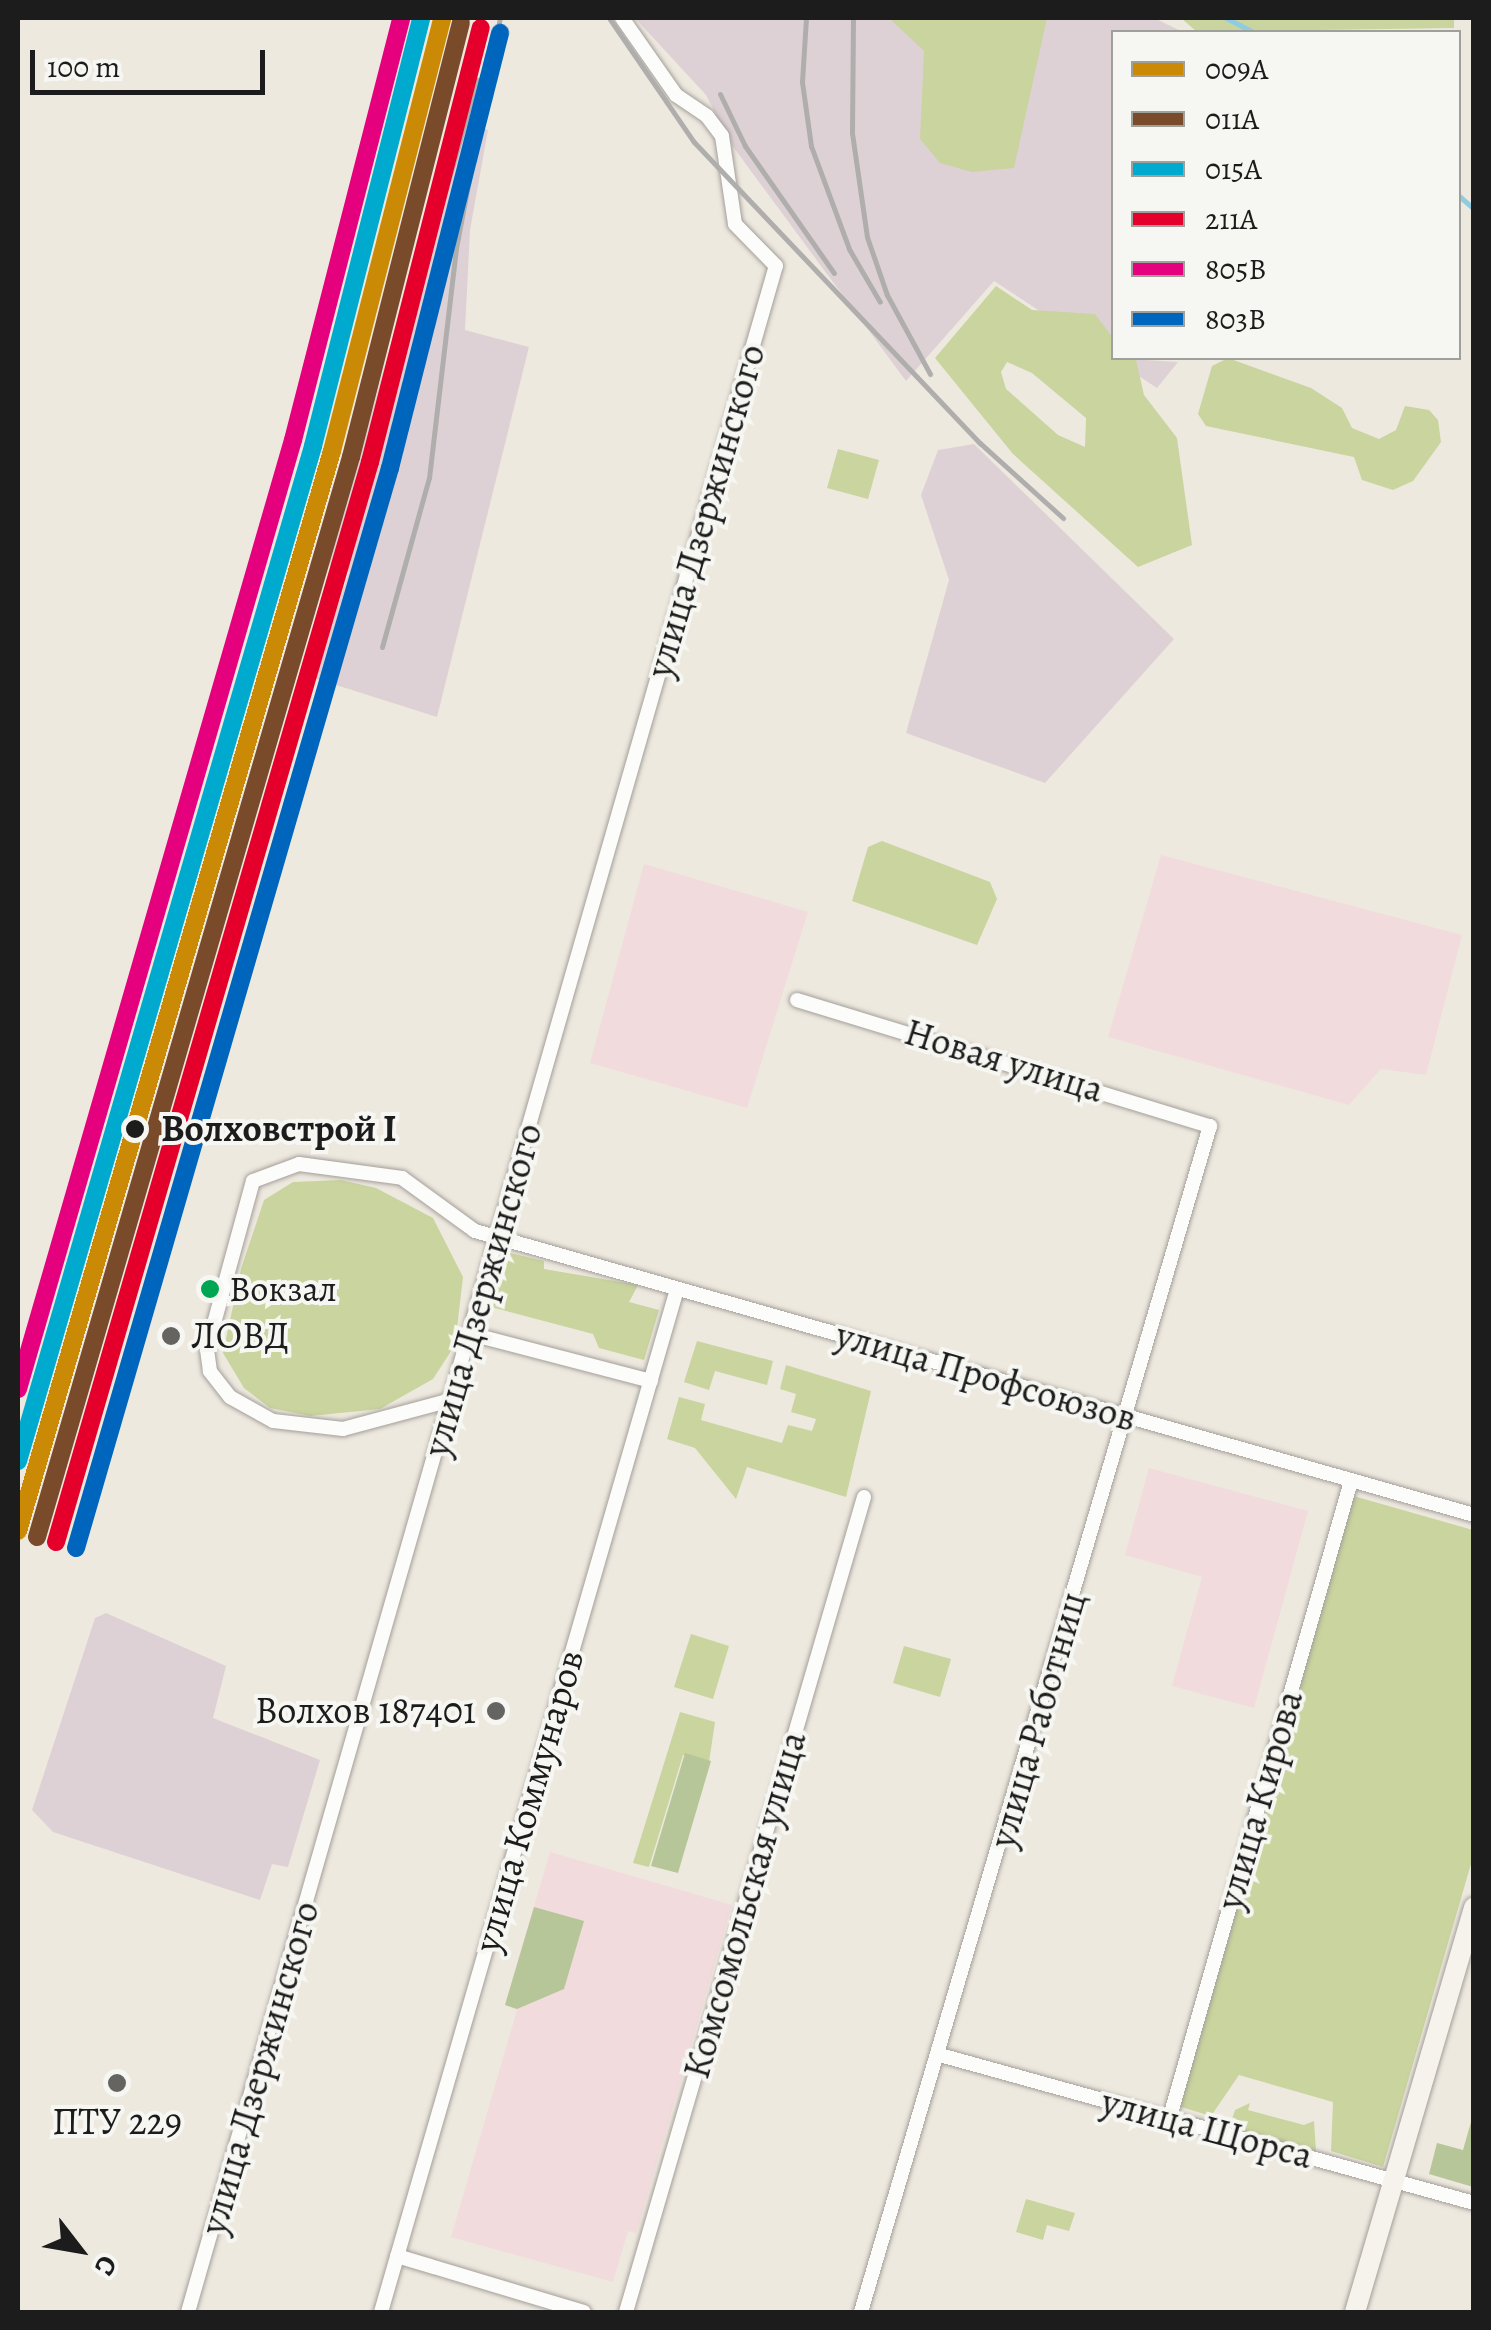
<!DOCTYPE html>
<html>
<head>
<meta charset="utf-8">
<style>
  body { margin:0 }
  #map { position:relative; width:1491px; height:2330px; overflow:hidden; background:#eee9df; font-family:Alegreya,serif }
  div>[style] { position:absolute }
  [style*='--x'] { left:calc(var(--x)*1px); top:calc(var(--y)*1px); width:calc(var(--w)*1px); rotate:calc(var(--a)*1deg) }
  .built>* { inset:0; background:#f2dbdd }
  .industrial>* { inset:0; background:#ded1d5 }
  .green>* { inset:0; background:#c9d49e }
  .forest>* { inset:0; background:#b6c698 }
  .stream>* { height:5px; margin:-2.5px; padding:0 2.5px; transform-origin:2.5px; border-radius:2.5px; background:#8dcce1 }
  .roads { filter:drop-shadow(0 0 2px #a39f9a) drop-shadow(0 0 2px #a39f9a) }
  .minor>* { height:14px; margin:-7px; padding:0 7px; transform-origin:7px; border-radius:7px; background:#fcfcfa }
  .secondary>* { height:20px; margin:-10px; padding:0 10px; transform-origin:10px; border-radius:10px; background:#f6f2ec }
  .rail>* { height:5px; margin:-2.5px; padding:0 2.5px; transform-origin:2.5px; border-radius:2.5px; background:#afaead }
  .rail-1>* { height:18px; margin:-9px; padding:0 9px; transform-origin:9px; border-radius:9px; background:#cb8a06 }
  .rail-2>* { height:18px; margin:-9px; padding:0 9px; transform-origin:9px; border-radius:9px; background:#7a4b2a }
  .rail-3>* { height:18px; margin:-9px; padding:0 9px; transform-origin:9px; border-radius:9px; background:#00a9ce }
  .rail-4>* { height:18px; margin:-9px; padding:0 9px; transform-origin:9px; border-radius:9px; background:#e4002b }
  .rail-5>* { height:18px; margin:-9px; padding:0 9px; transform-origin:9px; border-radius:9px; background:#e5007d }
  .rail-6>* { height:18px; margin:-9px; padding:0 9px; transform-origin:9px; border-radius:9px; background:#0065bd }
  .dots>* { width:28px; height:28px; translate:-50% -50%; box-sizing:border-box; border:5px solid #f6f6f2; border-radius:50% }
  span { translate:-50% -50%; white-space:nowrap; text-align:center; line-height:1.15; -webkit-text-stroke:8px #f6f6f2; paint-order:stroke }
  .bus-label { font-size:36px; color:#1c1c1c }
  .left { translate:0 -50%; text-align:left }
  .street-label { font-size:38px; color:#1c1c1c }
  .stop-label { font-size:38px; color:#1c1c1c; font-weight:700 }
  .poi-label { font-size:38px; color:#1c1c1c }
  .right { translate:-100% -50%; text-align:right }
  .frame { position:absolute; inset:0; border:20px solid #1c1c1c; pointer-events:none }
  .legend { position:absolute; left:1111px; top:30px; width:350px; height:330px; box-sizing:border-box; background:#f6f6f2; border:2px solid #9f9f9c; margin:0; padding:12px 18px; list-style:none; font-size:30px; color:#1c1c1c }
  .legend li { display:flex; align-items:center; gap:20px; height:50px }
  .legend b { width:50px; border:2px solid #9f9f9c }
  .north { position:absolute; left:30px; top:2200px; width:100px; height:100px; -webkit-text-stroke:8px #f6f6f2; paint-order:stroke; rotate:121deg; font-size:28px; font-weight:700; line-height:40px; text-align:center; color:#1c1c1c }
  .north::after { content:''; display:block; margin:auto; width:35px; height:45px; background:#1c1c1c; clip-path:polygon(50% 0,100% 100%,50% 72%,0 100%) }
  .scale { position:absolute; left:30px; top:50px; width:235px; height:45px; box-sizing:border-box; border:5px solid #1c1c1c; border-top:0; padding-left:12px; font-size:30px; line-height:35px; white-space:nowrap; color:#1c1c1c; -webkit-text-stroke:8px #f6f6f2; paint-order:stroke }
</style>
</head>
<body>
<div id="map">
  <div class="built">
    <i style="clip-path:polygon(1161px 855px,1462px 935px,1426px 1075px,1381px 1069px,1349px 1105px,1108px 1037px)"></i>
    <i style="clip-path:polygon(644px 864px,808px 912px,747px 1108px,590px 1063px)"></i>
    <i style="clip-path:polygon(1149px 1468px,1308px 1511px,1254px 1708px,1172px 1686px,1202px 1577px,1125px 1555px)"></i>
    <i style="clip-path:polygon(550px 1852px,732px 1905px,638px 2227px,636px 2233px,628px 2231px,613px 2282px,451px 2237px,517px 2010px,505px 2005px)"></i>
  </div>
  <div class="industrial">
    <i style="clip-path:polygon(635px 18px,1154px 18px,1183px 32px,1114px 32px,1114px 358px,1178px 362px,1157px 388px,994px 281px,906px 381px,731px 144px,706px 95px)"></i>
    <i style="clip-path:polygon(453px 121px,488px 130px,470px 230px,465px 330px,529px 347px,437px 717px,314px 678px,349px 572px,329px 565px)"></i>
    <i style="clip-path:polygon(974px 444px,1174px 639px,1045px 783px,906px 733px,949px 580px,921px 495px,938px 450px)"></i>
    <i style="clip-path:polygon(106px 1613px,226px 1666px,213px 1718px,320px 1760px,288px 1867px,272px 1864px,260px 1900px,53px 1832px,32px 1810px,95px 1618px)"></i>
  </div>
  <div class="green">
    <i style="clip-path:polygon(889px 18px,1047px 18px,1014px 168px,972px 172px,940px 163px,920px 139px,924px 51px)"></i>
    <i style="clip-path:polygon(1181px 18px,1454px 18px,1454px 28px,1197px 32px)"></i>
    <i style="clip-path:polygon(evenodd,996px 286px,1032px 310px,1095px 314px,1113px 338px,1114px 358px,1136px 360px,1144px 395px,1177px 438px,1192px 545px,1138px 567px,1013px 454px,935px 358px,996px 286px,1007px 362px,1032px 373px,1086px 418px,1085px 447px,1058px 435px,1006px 389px,1001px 372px,1007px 362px)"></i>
    <i style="clip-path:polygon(1228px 358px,1311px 388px,1342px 408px,1352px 428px,1379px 439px,1396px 430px,1405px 406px,1429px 410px,1438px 420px,1441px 442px,1413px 481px,1393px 490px,1362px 480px,1354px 457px,1206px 426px,1198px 414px,1212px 366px)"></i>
    <i style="clip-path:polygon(838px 449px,879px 460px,868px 499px,827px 488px)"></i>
    <i style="clip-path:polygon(882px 841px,990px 882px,997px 899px,977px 945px,852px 901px,868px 847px)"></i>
    <i style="clip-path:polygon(341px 1180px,376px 1188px,433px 1218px,463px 1277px,455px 1345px,433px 1379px,380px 1409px,310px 1416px,270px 1408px,244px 1388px,223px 1353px,241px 1269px,264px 1200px,293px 1182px)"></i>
    <i style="clip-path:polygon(506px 1252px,544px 1261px,544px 1269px,638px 1285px,629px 1302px,659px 1310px,644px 1360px,599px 1348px,593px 1334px,491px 1307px)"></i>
    <i style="clip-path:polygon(697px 1341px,773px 1361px,767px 1385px,715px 1371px,709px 1390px,684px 1382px)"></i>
    <i style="clip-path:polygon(786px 1365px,871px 1391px,846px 1497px,747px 1467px,736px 1499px,695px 1448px,667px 1439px,679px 1397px,705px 1404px,701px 1420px,782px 1443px,788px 1425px,812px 1431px,816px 1419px,791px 1412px,796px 1394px,780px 1389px)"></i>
    <i style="clip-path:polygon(1350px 1495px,1473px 1530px,1473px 1857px,1383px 2167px,1331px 2151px,1333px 2102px,1239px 2075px,1211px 2116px,1178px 2106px)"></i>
    <i style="clip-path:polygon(691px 1634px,729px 1646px,713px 1699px,674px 1687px)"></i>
    <i style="clip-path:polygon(904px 1646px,951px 1659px,940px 1697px,893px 1683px)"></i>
    <i style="clip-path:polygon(680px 1712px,715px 1722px,709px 1762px,683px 1755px,649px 1867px,633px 1863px)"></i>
    <i style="clip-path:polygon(1250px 2103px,1248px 2110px,1304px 2125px,1314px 2121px,1316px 2151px,1229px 2128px,1235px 2110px)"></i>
    <i style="clip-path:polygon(1026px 2199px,1075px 2213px,1069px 2231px,1047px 2225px,1043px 2240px,1016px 2232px)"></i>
  </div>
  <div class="forest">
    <i style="clip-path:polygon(685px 1753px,711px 1761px,678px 1873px,651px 1866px)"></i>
    <i style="clip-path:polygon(534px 1907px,584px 1921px,564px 1989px,517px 2009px,505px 2005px)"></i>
    <i style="clip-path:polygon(1473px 2115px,1473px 2187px,1429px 2174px,1437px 2143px,1463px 2150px)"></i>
  </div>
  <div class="stream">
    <i style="--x:1226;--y:18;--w:30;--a:27"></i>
    <i style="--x:1458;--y:195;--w:21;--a:41"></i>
  </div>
  <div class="roads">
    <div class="minor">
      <i style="--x:797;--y:1000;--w:432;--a:17"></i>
      <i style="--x:1210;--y:1126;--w:1236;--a:106.4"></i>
      <i style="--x:471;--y:1334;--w:186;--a:14.6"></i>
      <i style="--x:451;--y:1400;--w:112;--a:165"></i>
      <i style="--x:343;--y:1429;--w:70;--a:-173.5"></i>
      <i style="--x:273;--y:1421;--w:49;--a:-150.8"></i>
      <i style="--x:230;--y:1397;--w:33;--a:-128"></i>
      <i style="--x:210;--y:1371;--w:22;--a:-98"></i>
      <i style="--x:207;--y:1349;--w:174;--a:-74.7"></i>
      <i style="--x:253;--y:1181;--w:49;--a:-20.3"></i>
      <i style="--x:299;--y:1164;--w:104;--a:7.7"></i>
      <i style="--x:402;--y:1178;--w:90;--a:36"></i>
      <i style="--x:475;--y:1231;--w:1039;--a:15.87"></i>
      <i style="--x:940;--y:2055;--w:554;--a:15.49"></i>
      <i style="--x:1169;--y:2120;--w:664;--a:-74.1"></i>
      <i style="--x:397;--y:2256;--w:195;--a:16.7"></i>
      <i style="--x:188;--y:2312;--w:2129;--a:-73.97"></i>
      <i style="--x:776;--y:266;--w:59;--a:-134.3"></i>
      <i style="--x:735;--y:224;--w:89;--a:-98.4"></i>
      <i style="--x:722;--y:136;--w:25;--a:-127"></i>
      <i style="--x:707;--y:116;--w:37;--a:-146"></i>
      <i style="--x:676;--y:95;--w:94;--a:-125"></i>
      <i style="--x:381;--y:2312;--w:1065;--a:-73.86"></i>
      <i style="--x:626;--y:2312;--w:849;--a:-73.72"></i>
    </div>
    <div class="secondary">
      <i style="--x:1355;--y:2312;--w:422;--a:-73.6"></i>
    </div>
  </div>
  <div class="rail">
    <i style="--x:609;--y:18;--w:150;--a:55.6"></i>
    <i style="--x:694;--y:142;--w:415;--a:46.5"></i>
    <i style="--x:980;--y:443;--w:112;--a:42.1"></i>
    <i style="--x:806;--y:18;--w:64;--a:93.6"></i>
    <i style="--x:802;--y:82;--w:65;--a:82"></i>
    <i style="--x:811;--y:146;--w:110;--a:69.7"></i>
    <i style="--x:849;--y:249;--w:61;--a:59.7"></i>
    <i style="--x:853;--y:18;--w:115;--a:90.5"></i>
    <i style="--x:852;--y:133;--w:105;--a:81.8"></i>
    <i style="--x:867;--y:237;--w:61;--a:71"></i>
    <i style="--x:887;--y:295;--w:90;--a:61.4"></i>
    <i style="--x:720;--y:94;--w:58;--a:64.3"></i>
    <i style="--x:745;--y:146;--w:155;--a:55"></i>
    <i style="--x:462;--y:95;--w:80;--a:-75.4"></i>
    <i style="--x:343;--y:550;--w:489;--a:-74.1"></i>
    <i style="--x:382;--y:647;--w:175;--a:-74.5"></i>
    <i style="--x:429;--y:478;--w:232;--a:-83.3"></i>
    <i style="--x:456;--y:248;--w:234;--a:-79.2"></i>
  </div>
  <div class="rail-1">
    <i style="--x:18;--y:1531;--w:1125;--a:-73.79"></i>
    <i style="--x:332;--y:451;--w:447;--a:-75.7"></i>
  </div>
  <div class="rail-2">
    <i style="--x:37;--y:1537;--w:1125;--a:-73.79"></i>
    <i style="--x:351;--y:457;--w:448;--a:-75.8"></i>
  </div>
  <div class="rail-3">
    <i style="--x:18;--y:1461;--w:1057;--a:-73.79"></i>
    <i style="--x:313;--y:446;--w:441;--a:-75.8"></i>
  </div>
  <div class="rail-4">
    <i style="--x:56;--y:1542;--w:1125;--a:-73.79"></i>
    <i style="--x:370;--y:462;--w:448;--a:-75.7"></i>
  </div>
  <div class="rail-5">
    <i style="--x:18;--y:1389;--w:988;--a:-73.84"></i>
    <i style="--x:293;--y:440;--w:436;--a:-75.6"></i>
  </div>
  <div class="rail-6">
    <i style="--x:76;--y:1548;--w:1125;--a:-73.79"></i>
    <i style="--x:390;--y:468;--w:449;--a:-75.8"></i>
  </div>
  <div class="dots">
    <i style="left:135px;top:1129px;background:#1c1c1c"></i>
    <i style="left:210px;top:1289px;background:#00a651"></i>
    <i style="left:171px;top:1336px;background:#666460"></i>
    <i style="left:496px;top:1711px;background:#666460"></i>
    <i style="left:117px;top:2083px;background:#666460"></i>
  </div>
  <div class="bus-label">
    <span class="left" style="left:229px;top:1289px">Вокзал</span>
  </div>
  <div class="street-label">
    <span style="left:706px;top:511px;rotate:-74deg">улица Дзержинского</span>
    <span style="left:1004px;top:1061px;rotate:17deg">Новая улица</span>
    <span style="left:483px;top:1290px;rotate:-74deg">улица Дзержинского</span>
    <span style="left:986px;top:1377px;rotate:16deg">улица Профсоюзов</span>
    <span style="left:1038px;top:1720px;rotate:-74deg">улица Работниц</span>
    <span style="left:1260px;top:1800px;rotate:-74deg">улица Кирова</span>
    <span style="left:529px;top:1801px;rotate:-74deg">улица Коммунаров</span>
    <span style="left:745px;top:1905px;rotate:-74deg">Комсомольская улица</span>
    <span style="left:260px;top:2068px;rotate:-74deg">улица Дзержинского</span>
    <span style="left:1207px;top:2129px;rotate:15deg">улица Щорса</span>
  </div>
  <div class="stop-label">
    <span class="left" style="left:161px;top:1129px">Волховстрой I</span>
  </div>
  <div class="poi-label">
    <span class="left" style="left:191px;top:1336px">ЛОВД</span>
    <span class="right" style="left:476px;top:1711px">Волхов 187401</span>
    <span style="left:117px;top:2122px">ПТУ 229</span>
  </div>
  <div class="frame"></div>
  <ul class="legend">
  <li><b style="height:12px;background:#cb8a06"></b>009А</li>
  <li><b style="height:12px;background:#7a4b2a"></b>011А</li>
  <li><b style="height:12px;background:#00a9ce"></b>015А</li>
  <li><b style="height:12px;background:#e4002b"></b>211А</li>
  <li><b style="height:12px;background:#e5007d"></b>805В</li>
  <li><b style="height:12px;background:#0065bd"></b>803В</li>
  </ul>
  <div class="north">С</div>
  <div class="scale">100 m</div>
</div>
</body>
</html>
